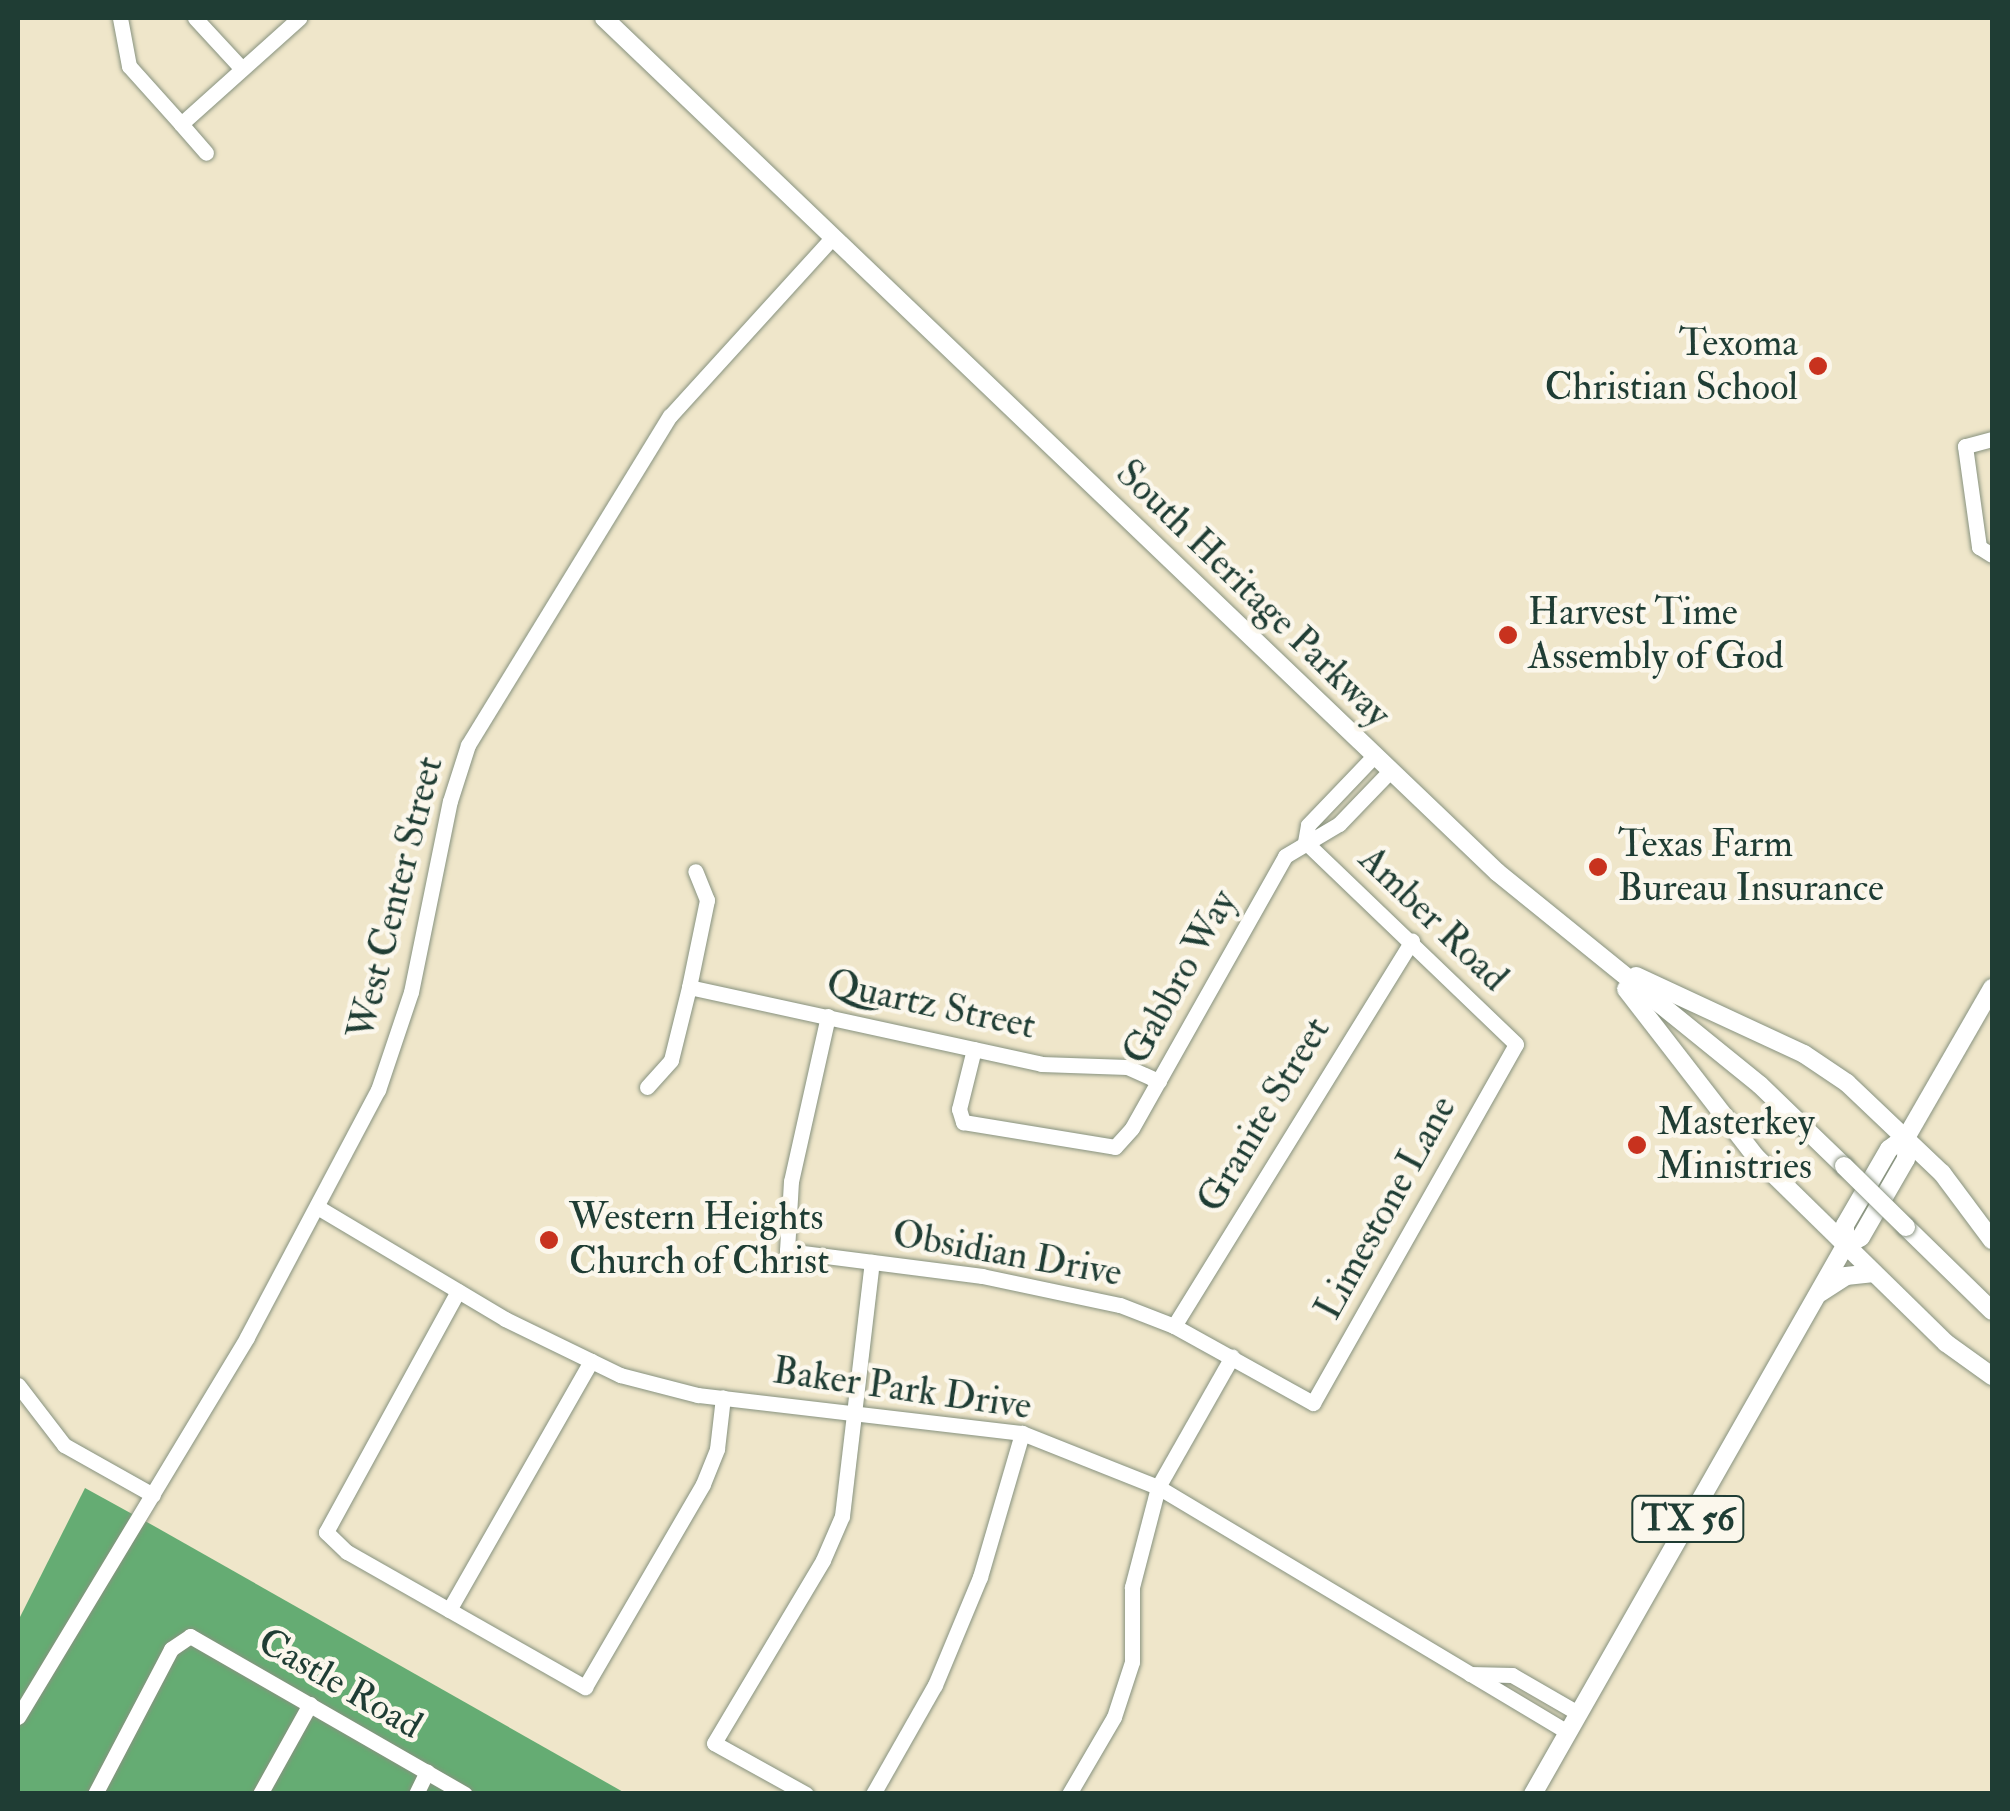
<!DOCTYPE html>
<html>
<head>
<meta charset="utf-8">
<style>
  body { margin:0 }
  #map { position:relative; width:2010px; height:1811px; overflow:hidden; background:#efe6ca; font-family:"IM FELL Double Pica",serif }
  div>[style] { position:absolute }
  [style*='--x'] { left:calc(var(--x)*1px); top:calc(var(--y)*1px); width:calc(var(--w)*1px); rotate:calc(var(--a)*1deg) }
  .forest>* { inset:0; background:#65ac73 }
  .roads { filter:drop-shadow(0 0 2px #87927f) drop-shadow(0 0 2px #87927f) }
  .minor>* { height:15px; margin:-7.5px; padding:0 7.5px; transform-origin:7.5px; border-radius:7.5px; background:#fff }
  .major>* { height:18px; margin:-9px; padding:0 9px; transform-origin:9px; border-radius:9px; background:#fff }
  .bridges { filter:drop-shadow(0 0 2px #87927f) drop-shadow(0 0 2px #87927f) }
  .major-bridge>* { height:18px; margin:-9px; padding:0 9px; transform-origin:9px; border-radius:9px; background:#fff }
  .dots>* { width:28px; height:28px; translate:-50% -50%; box-sizing:border-box; border:5px solid #fbf7ec; border-radius:50% }
  span { translate:-50% -50%; white-space:nowrap; text-align:center; line-height:1.15; -webkit-text-stroke:9px #fbf7ec; paint-order:stroke }
  .shield-label span { padding:2px 8px; background:#fbf7ec; border:2px solid; border-radius:8px; -webkit-text-stroke-width:0 }
  .shield-label { font-size:35px; color:#1f3d34; font-weight:700 }
  .poi-label { font-size:38px; color:#1f3d34 }
  .right { translate:-100% -50%; text-align:right }
  .left { translate:0 -50%; text-align:left }
  .street-label { font-size:38px; color:#1f3d34 }
  .frame { position:absolute; inset:0; border:20px solid #1f3d34; pointer-events:none }
</style>
</head>
<body>
<div id="map">
  <div class="forest">
    <i style="clip-path:polygon(85px 1488px,154px 1526px,625px 1793px,18px 1793px,18px 1621px)"></i>
  </div>
  <div class="roads">
    <div class="minor">
      <i style="--x:120;--y:18;--w:49;--a:79.4"></i>
      <i style="--x:129;--y:66;--w:78;--a:48.1"></i>
      <i style="--x:181;--y:124;--w:159;--a:-41.9"></i>
      <i style="--x:195;--y:18;--w:69;--a:47.3"></i>
      <i style="--x:181;--y:124;--w:38;--a:49"></i>
      <i style="--x:1992;--y:439;--w:28;--a:165"></i>
      <i style="--x:1965;--y:446;--w:102;--a:82.1"></i>
      <i style="--x:1979;--y:547;--w:15;--a:32"></i>
      <i style="--x:1305;--y:842;--w:17;--a:-80"></i>
      <i style="--x:1308;--y:825;--w:97;--a:-46.3"></i>
      <i style="--x:689;--y:987;--w:360;--a:12.3"></i>
      <i style="--x:1041;--y:1064;--w:86;--a:2"></i>
      <i style="--x:1127;--y:1067;--w:35;--a:24"></i>
      <i style="--x:828;--y:1016;--w:169;--a:102.6"></i>
      <i style="--x:791;--y:1181;--w:70;--a:93.3"></i>
      <i style="--x:787;--y:1251;--w:197;--a:7.3"></i>
      <i style="--x:982;--y:1276;--w:141;--a:11.9"></i>
      <i style="--x:1120;--y:1305;--w:58;--a:21.3"></i>
      <i style="--x:1174;--y:1326;--w:159;--a:29"></i>
      <i style="--x:1313;--y:1403;--w:412;--a:-60.5"></i>
      <i style="--x:1516;--y:1044;--w:292;--a:-136.2"></i>
      <i style="--x:974;--y:1049;--w:62;--a:104"></i>
      <i style="--x:959;--y:1109;--w:14;--a:73"></i>
      <i style="--x:963;--y:1122;--w:154;--a:9.3"></i>
      <i style="--x:1115;--y:1147;--w:25;--a:-48"></i>
      <i style="--x:1132;--y:1128;--w:312;--a:-60.6"></i>
      <i style="--x:1285;--y:856;--w:63;--a:-30.7"></i>
      <i style="--x:1339;--y:824;--w:75;--a:-46.1"></i>
      <i style="--x:647;--y:1087;--w:36;--a:-48"></i>
      <i style="--x:671;--y:1060;--w:75;--a:-76.1"></i>
      <i style="--x:689;--y:987;--w:89;--a:-78.3"></i>
      <i style="--x:707;--y:900;--w:31;--a:-112"></i>
      <i style="--x:319;--y:1208;--w:217;--a:30.8"></i>
      <i style="--x:505;--y:1319;--w:128;--a:26"></i>
      <i style="--x:620;--y:1375;--w:81;--a:14.4"></i>
      <i style="--x:698;--y:1395;--w:326;--a:6.7"></i>
      <i style="--x:1022;--y:1433;--w:146;--a:21.7"></i>
      <i style="--x:1158;--y:1487;--w:475;--a:30.9"></i>
      <i style="--x:458;--y:1291;--w:275;--a:118.7"></i>
      <i style="--x:326;--y:1532;--w:29;--a:44"></i>
      <i style="--x:347;--y:1552;--w:274;--a:29.6"></i>
      <i style="--x:585;--y:1687;--w:235;--a:-59.8"></i>
      <i style="--x:703;--y:1484;--w:38;--a:-68"></i>
      <i style="--x:717;--y:1449;--w:52;--a:-83.4"></i>
      <i style="--x:1174;--y:1326;--w:453;--a:-58.3"></i>
      <i style="--x:18;--y:1385;--w:76;--a:52.5"></i>
      <i style="--x:64;--y:1445;--w:102;--a:29.3"></i>
      <i style="--x:449;--y:1610;--w:287;--a:-60.3"></i>
      <i style="--x:1470;--y:1674;--w:42;--a:1.4"></i>
      <i style="--x:1512;--y:1675;--w:74;--a:30"></i>
      <i style="--x:18;--y:1717;--w:444;--a:-58.9"></i>
      <i style="--x:247;--y:1337;--w:280;--a:-62.1"></i>
      <i style="--x:378;--y:1090;--w:103;--a:-71.4"></i>
      <i style="--x:411;--y:992;--w:195;--a:-78.5"></i>
      <i style="--x:450;--y:801;--w:59;--a:-72.2"></i>
      <i style="--x:468;--y:745;--w:386;--a:-58.5"></i>
      <i style="--x:670;--y:416;--w:242;--a:-47.7"></i>
      <i style="--x:95;--y:1794;--w:164;--a:-62.3"></i>
      <i style="--x:171;--y:1649;--w:23;--a:-34"></i>
      <i style="--x:190;--y:1636;--w:317;--a:29.9"></i>
      <i style="--x:260;--y:1794;--w:103;--a:-60.9"></i>
      <i style="--x:416;--y:1794;--w:25;--a:-64"></i>
      <i style="--x:806;--y:1794;--w:105;--a:-151"></i>
      <i style="--x:714;--y:1743;--w:213;--a:-59.2"></i>
      <i style="--x:823;--y:1560;--w:48;--a:-66.6"></i>
      <i style="--x:842;--y:1516;--w:256;--a:-83.3"></i>
      <i style="--x:873;--y:1794;--w:125;--a:-60.4"></i>
      <i style="--x:935;--y:1685;--w:117;--a:-67.4"></i>
      <i style="--x:980;--y:1577;--w:150;--a:-73.7"></i>
      <i style="--x:1069;--y:1794;--w:89;--a:-59.7"></i>
      <i style="--x:1114;--y:1717;--w:58;--a:-71.9"></i>
      <i style="--x:1132;--y:1662;--w:75;--a:-90"></i>
      <i style="--x:1132;--y:1587;--w:103;--a:-75.4"></i>
      <i style="--x:1158;--y:1487;--w:150;--a:-60.4"></i>
    </div>
    <div class="major">
      <i style="--x:604;--y:18;--w:1236;--a:43.72"></i>
      <i style="--x:1497;--y:872;--w:338;--a:39"></i>
      <i style="--x:1760;--y:1085;--w:117;--a:44"></i>
      <i style="--x:1636;--y:976;--w:185;--a:24.9"></i>
      <i style="--x:1804;--y:1054;--w:52;--a:34"></i>
      <i style="--x:1847;--y:1083;--w:131;--a:43.5"></i>
      <i style="--x:1942;--y:1173;--w:84;--a:53.3"></i>
      <i style="--x:1626;--y:989;--w:212;--a:52.3"></i>
      <i style="--x:1756;--y:1157;--w:266;--a:44.4"></i>
      <i style="--x:1946;--y:1343;--w:57;--a:35.7"></i>
      <i style="--x:1906;--y:1227;--w:120;--a:44.3"></i>
      <i style="--x:1845;--y:1246;--w:18;--a:-29"></i>
      <i style="--x:1861;--y:1237;--w:90;--a:-60"></i>
      <i style="--x:1906;--y:1159;--w:23;--a:-88"></i>
      <i style="--x:1820;--y:1293;--w:31;--a:-33"></i>
      <i style="--x:1846;--y:1276;--w:28;--a:-6"></i>
      <i style="--x:1533;--y:1794;--w:631;--a:-60.35"></i>
      <i style="--x:1845;--y:1246;--w:21;--a:-90"></i>
      <i style="--x:1845;--y:1225;--w:88;--a:-59.9"></i>
      <i style="--x:1889;--y:1149;--w:22;--a:-36"></i>
      <i style="--x:1907;--y:1136;--w:171;--a:-60.1"></i>
    </div>
  </div>
  <div class="bridges">
    <div class="major-bridge">
      <i style="--x:1844;--y:1166;--w:87;--a:44.5"></i>
    </div>
  </div>
  <div class="dots">
    <i style="left:1818px;top:366px;background:#c8321e"></i>
    <i style="left:1508px;top:635px;background:#c8321e"></i>
    <i style="left:1598px;top:867px;background:#c8321e"></i>
    <i style="left:1637px;top:1145px;background:#c8321e"></i>
    <i style="left:549px;top:1240px;background:#c8321e"></i>
  </div>
  <div class="shield-label">
    <span style="left:1688px;top:1519px">TX 56</span>
  </div>
  <div class="poi-label">
    <span class="right" style="left:1798px;top:366px">Texoma<br>Christian School</span>
    <span class="left" style="left:1528px;top:635px">Harvest Time<br>Assembly of God</span>
    <span class="left" style="left:1618px;top:867px">Texas Farm<br>Bureau Insurance</span>
    <span class="left" style="left:1657px;top:1145px">Masterkey<br>Ministries</span>
    <span class="left" style="left:569px;top:1240px">Western Heights<br>Church of Christ</span>
  </div>
  <div class="street-label">
    <span style="left:1253px;top:594px;rotate:44deg">South Heritage Parkway</span>
    <span style="left:396px;top:898px;rotate:-76deg">West Center Street</span>
    <span style="left:1433px;top:919px;rotate:44deg">Amber Road</span>
    <span style="left:1180px;top:977px;rotate:-61deg">Gabbro Way</span>
    <span style="left:931px;top:1005px;rotate:12deg">Quartz Street</span>
    <span style="left:1264px;top:1115px;rotate:-59deg">Granite Street</span>
    <span style="left:1386px;top:1208px;rotate:-61deg">Limestone Lane</span>
    <span style="left:1007px;top:1254px;rotate:10deg">Obsidian Drive</span>
    <span style="left:902px;top:1389px;rotate:8deg">Baker Park Drive</span>
    <span style="left:340px;top:1684px;rotate:30deg">Castle Road</span>
  </div>
  <div class="frame"></div>
</div>
</body>
</html>
